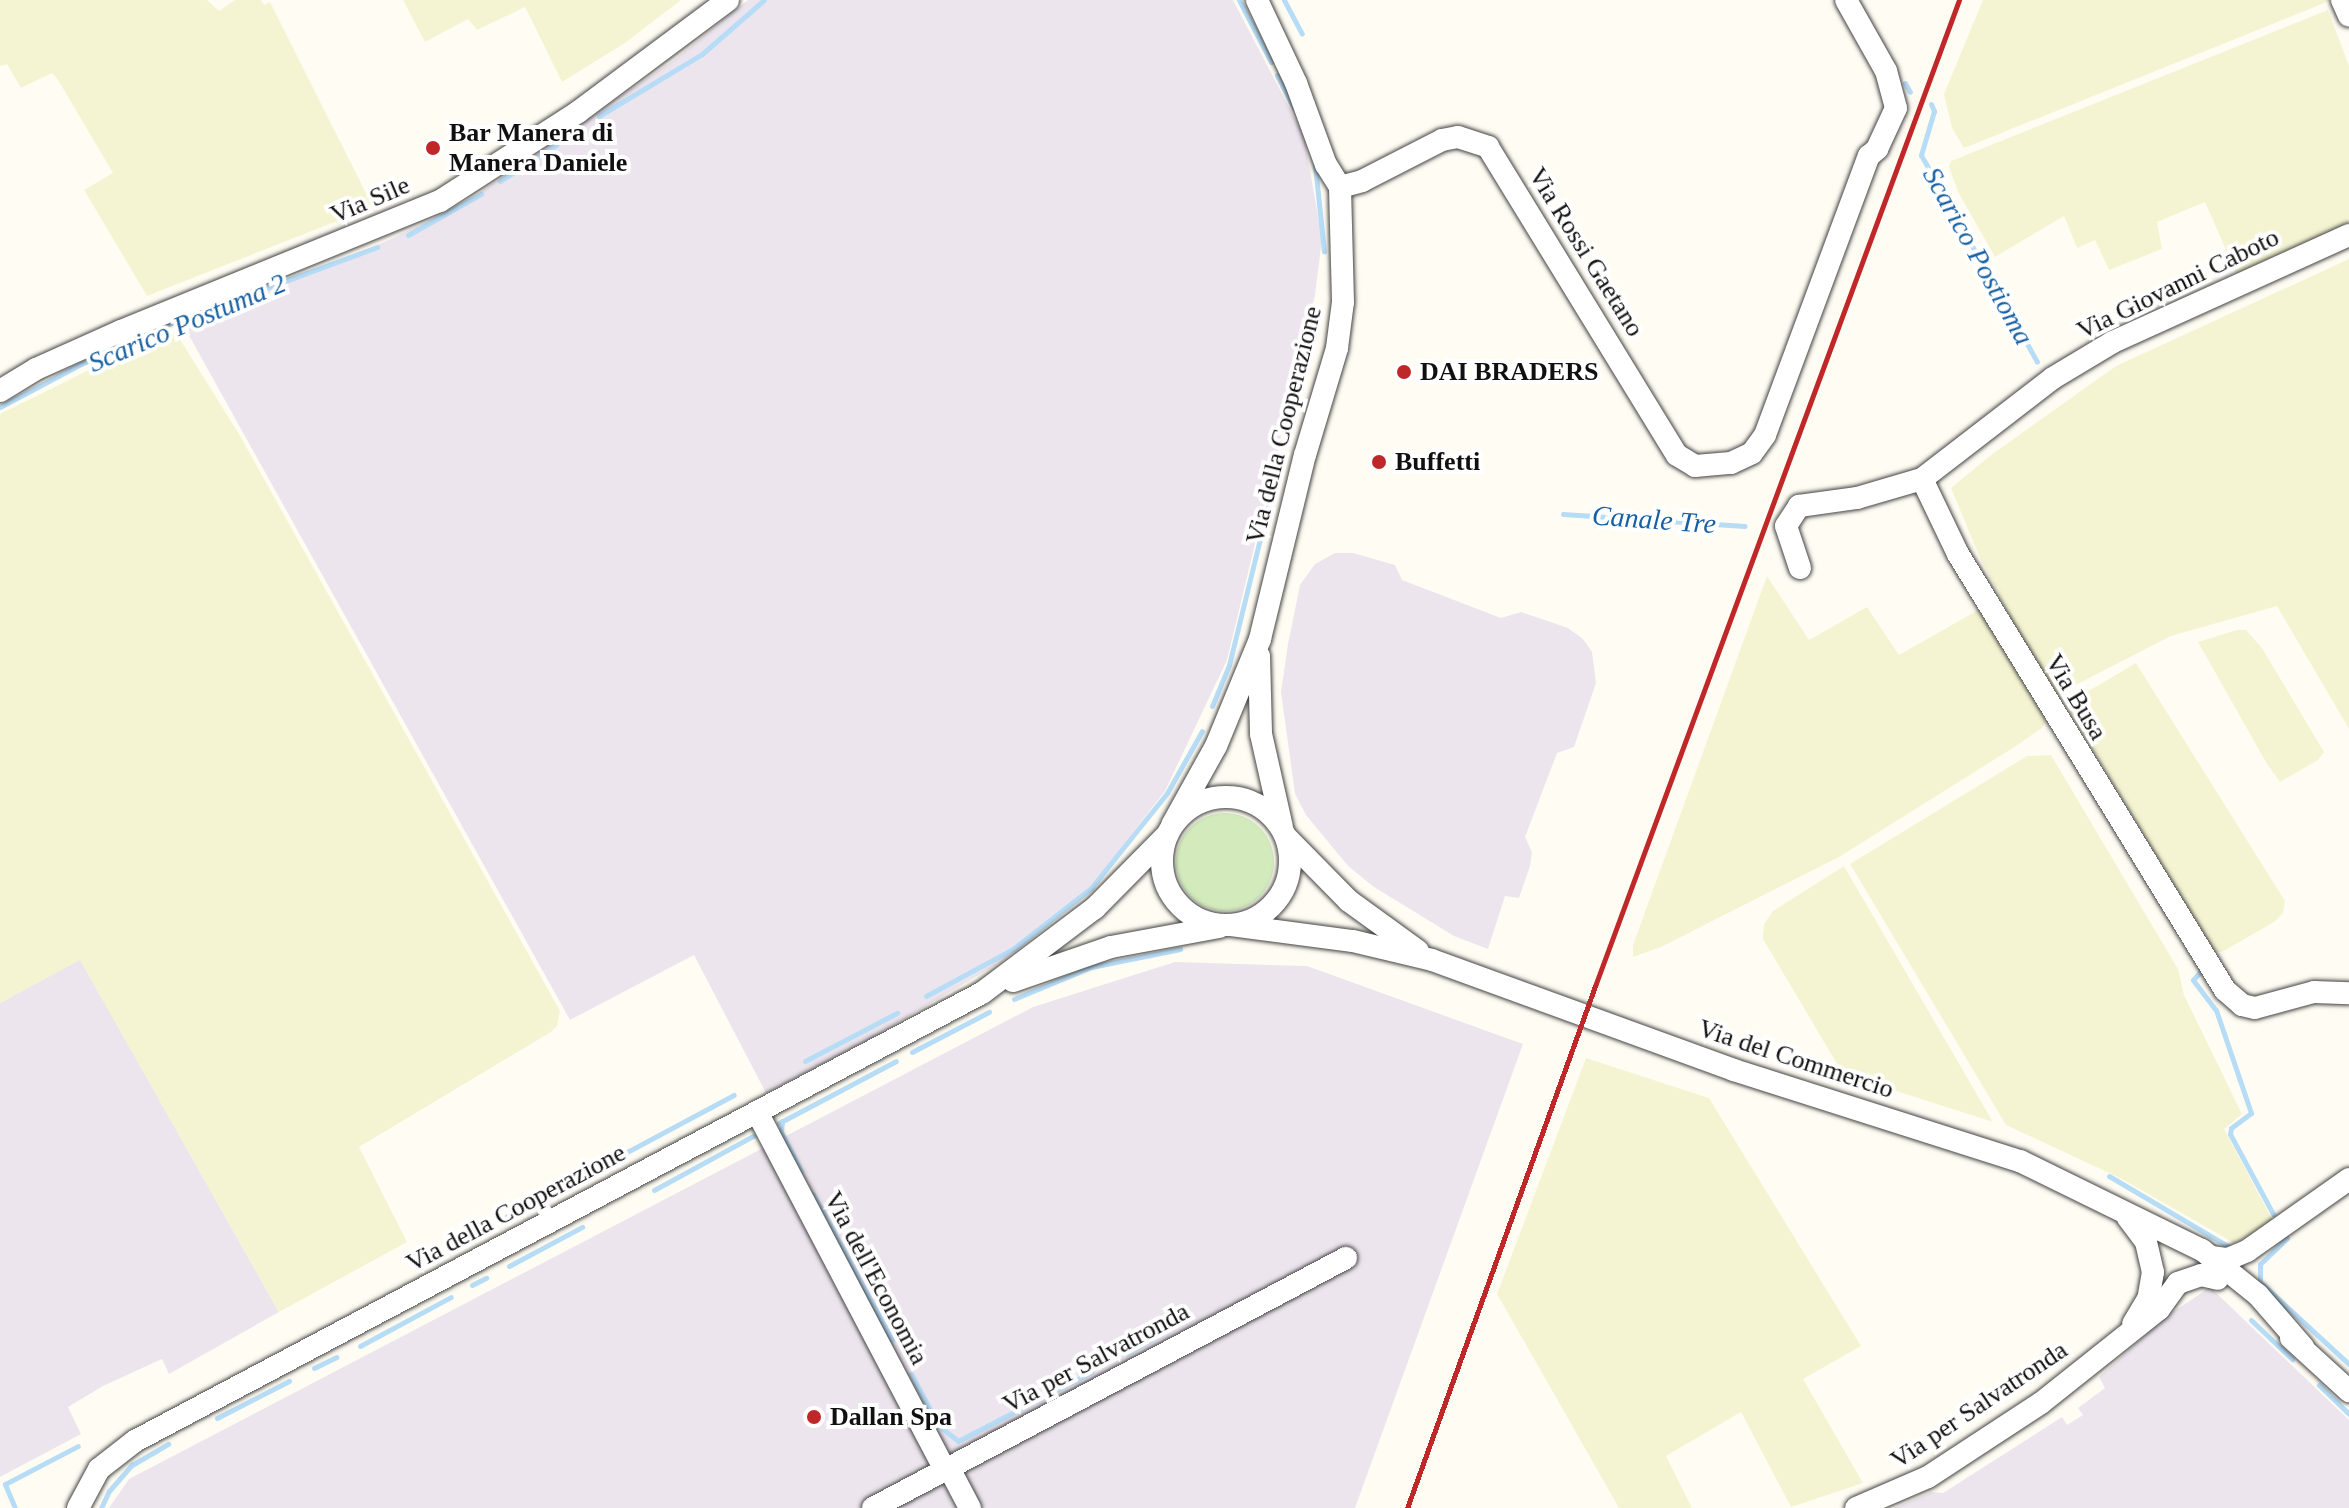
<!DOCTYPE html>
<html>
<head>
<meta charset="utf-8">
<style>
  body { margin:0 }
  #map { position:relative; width:2349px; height:1508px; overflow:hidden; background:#fffdf3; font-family:Georgia,serif }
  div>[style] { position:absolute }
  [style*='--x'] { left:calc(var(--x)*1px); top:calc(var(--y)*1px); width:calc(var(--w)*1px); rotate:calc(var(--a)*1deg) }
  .industrial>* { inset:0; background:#ede5ee }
  .farmland>* { inset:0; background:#f5f4d2 }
  .green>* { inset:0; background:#d2eabc }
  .round { border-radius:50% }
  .stream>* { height:5px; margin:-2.5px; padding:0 2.5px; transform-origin:2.5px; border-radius:2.5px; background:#b7dcf6 }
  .roads { filter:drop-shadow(0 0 2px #434343) drop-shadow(0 0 2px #434343) }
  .minor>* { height:22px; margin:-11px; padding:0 11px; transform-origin:11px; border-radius:11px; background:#fff }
  .minor>.ring { margin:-11px; padding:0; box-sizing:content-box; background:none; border:22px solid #fff; border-radius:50% }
  .rail>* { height:5px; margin:-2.5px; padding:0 2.5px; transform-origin:2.5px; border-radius:2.5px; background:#c02728 }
  .dots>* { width:22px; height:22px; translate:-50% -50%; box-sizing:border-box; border:4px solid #fff; border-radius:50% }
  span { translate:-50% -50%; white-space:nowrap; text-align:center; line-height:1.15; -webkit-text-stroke:8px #fff; paint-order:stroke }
  .poi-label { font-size:26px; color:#101010; font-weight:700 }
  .left { translate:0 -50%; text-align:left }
  .street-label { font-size:26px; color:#101010 }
  .water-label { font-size:28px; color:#1860a2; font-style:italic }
</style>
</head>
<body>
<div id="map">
  <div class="industrial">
    <i style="clip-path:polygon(748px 0,1233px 0,1304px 136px,1322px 239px,1315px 295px,1227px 660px,1165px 791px,1094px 883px,1004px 960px,873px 1037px,766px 1093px,694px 955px,570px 1020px,182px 323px,387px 241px,469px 200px,674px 60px)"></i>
    <i style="clip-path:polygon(1335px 553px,1353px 553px,1395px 565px,1402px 580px,1501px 618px,1521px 612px,1568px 628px,1583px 639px,1592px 652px,1596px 683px,1574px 747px,1557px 753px,1525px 837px,1532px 852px,1530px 866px,1519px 898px,1505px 896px,1488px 949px,1454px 936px,1374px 887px,1348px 866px,1306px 815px,1295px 794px,1281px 692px,1288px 644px,1300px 585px,1315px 564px)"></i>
    <i style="clip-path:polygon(80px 959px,279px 1312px,169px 1374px,162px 1359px,103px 1386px,68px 1407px,81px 1434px,0 1477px,0 1003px)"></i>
    <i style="clip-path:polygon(1175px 962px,1307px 966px,1523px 1044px,1355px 1508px,109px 1508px,129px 1479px,1033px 1007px)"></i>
    <i style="clip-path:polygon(2210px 1287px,2349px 1420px,2349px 1508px,1894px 1508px,1931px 1492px,1943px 1493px,2062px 1417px,2067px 1425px,2083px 1415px,2078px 1408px,2105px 1388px,2099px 1377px,2163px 1319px)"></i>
  </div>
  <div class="farmland">
    <i style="clip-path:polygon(0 0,207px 0,219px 11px,235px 0,261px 0,264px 5px,270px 2px,373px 207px,147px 296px,84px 190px,113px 173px,58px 80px,52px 73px,21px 88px,7px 64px,0 66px)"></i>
    <i style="clip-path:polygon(403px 0,681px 0,625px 43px,562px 82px,525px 7px,477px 30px,468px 19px,425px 42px)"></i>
    <i style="clip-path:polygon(1983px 0,2332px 0,1964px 148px,1952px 128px,1944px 94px)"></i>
    <i style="clip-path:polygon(2328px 10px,2349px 66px,2349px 226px,2237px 275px,2205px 202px,2157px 222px,2162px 249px,2109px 270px,2095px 240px,2077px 248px,2064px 216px,1995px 257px,1958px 192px,1949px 167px,1951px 161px)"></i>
    <i style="clip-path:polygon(2349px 259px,2349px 729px,2277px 606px,2171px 636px,2052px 697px,1980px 558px,1951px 488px,1991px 455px,2116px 366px)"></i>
    <i style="clip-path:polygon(176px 333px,239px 434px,560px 1011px,557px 1026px,551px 1032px,359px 1147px,407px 1242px,279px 1312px,80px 960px,0 1003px,0 414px,101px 364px)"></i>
    <i style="clip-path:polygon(1767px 576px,1809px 640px,1867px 607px,1899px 655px,1980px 609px,2048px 718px,2042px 728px,2016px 746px,1839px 857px,1661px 947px,1633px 957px,1633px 945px)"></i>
    <i style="clip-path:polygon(2237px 630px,2246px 630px,2262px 648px,2324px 752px,2318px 760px,2280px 782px,2267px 764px,2198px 642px)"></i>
    <i style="clip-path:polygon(2136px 663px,2285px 901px,2283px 913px,2274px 922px,2222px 952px,2215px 952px,2069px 710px,2070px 702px)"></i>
    <i style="clip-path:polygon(2051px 755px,2178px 969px,2184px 995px,2242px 1114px,2224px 1129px,2272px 1219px,2258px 1232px,2234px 1243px,2122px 1179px,2006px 1125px,1850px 864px,2027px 756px)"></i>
    <i style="clip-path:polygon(1844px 866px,1993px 1122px,1843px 1074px,1763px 939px,1764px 924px,1773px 911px)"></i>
    <i style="clip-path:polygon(1586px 1058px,1709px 1098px,1861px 1346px,1803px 1379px,1863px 1483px,1791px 1507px,1741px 1412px,1666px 1456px,1692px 1508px,1619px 1508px,1497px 1294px)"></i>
  </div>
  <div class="green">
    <i class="round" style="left:1176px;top:813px;width:98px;height:98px"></i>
  </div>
  <div class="stream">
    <i style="--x:1239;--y:0;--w:70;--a:62.7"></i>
    <i style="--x:1284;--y:0;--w:38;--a:62"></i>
    <i style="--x:1277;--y:75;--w:37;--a:63"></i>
    <i style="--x:1905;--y:83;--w:10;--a:61"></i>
    <i style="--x:1931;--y:104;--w:8;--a:67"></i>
    <i style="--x:1934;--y:111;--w:46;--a:106.5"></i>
    <i style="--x:1921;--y:155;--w:237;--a:60.7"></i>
    <i style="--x:599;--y:116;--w:120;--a:-31"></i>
    <i style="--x:702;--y:54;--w:82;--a:-41.1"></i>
    <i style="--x:572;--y:136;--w:9;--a:-41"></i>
    <i style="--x:1315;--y:165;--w:87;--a:84.1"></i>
    <i style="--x:500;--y:181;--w:67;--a:-32.7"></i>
    <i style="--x:408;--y:235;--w:84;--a:-29.3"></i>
    <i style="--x:0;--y:407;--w:92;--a:-28"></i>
    <i style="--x:81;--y:364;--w:97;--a:-24.4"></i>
    <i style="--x:169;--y:324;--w:222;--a:-20.3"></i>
    <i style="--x:1285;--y:434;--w:107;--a:-75.4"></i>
    <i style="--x:1563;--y:514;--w:182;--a:3.8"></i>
    <i style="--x:1212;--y:706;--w:44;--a:-67.5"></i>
    <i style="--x:1229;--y:665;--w:206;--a:-76.2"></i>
    <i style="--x:2201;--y:971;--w:12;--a:132"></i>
    <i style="--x:2193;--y:980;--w:38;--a:53"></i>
    <i style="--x:2216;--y:1010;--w:109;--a:71.2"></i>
    <i style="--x:2251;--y:1113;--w:25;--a:143"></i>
    <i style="--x:2231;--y:1128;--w:6;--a:99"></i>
    <i style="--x:2230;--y:1134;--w:91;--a:61.7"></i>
    <i style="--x:926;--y:996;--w:99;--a:-28.4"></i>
    <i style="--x:1013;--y:949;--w:99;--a:-38"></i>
    <i style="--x:1091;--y:888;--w:122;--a:-51.3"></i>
    <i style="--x:1167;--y:793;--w:71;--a:-60.6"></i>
    <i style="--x:1014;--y:999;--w:83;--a:-22.6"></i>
    <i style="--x:1091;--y:967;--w:91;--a:-11.4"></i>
    <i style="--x:912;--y:1052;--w:87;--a:-27.5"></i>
    <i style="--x:805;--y:1061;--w:104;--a:-27.6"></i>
    <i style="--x:782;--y:1121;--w:11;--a:95"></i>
    <i style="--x:781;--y:1132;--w:44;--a:62.9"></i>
    <i style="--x:779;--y:1123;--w:132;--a:-27.9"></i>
    <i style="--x:2109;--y:1176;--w:142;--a:30.5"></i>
    <i style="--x:654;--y:1190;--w:113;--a:-28.6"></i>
    <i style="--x:813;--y:1194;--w:166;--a:61.6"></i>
    <i style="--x:507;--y:1216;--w:257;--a:-28.1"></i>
    <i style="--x:2287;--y:1238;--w:37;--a:136"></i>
    <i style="--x:2260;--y:1264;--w:18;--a:90"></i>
    <i style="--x:2260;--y:1282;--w:121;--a:42.7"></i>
    <i style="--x:509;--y:1266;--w:83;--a:-28.1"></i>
    <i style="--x:472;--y:1285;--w:16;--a:-27"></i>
    <i style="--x:2251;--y:1320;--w:57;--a:43.6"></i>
    <i style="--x:360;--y:1346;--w:103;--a:-28.3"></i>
    <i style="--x:1127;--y:1353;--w:63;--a:-29.4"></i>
    <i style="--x:314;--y:1368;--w:25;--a:-26"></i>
    <i style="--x:911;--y:1374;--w:59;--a:61.7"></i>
    <i style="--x:939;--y:1426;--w:24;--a:38"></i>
    <i style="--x:958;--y:1441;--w:150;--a:-27.4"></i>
    <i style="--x:2319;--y:1385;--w:42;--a:44"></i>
    <i style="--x:217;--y:1418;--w:81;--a:-27.2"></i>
    <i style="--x:15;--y:1508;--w:26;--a:-113"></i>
    <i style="--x:5;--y:1484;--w:82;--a:-27.5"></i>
    <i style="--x:101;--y:1508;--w:19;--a:-65"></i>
    <i style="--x:109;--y:1491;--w:35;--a:-49"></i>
    <i style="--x:132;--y:1465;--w:42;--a:-30.3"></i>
  </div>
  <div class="roads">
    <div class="minor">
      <i style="--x:2342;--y:0;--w:17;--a:66"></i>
      <i style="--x:1340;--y:187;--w:23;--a:-15"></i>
      <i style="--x:1362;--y:181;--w:90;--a:-27.1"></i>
      <i style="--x:1442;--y:140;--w:16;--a:-11"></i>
      <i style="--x:1458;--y:137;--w:32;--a:18"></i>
      <i style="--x:1488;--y:147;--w:361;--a:58.5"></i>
      <i style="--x:1677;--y:455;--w:21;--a:31"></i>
      <i style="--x:1695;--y:466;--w:36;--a:-5"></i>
      <i style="--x:1731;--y:463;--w:23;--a:-25"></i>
      <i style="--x:1752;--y:453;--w:22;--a:-54"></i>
      <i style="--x:1765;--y:435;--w:298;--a:-69.6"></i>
      <i style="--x:1869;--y:156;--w:11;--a:-41"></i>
      <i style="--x:1877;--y:149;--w:45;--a:-65.1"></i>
      <i style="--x:1896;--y:108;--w:38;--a:-105"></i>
      <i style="--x:1886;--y:71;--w:81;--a:-119.4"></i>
      <i style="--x:0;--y:391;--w:42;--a:-31.4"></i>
      <i style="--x:36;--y:369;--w:93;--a:-24.1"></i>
      <i style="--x:121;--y:331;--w:344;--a:-22.2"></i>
      <i style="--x:440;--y:201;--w:164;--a:-32.8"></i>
      <i style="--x:578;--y:112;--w:187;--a:-36.7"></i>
      <i style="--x:1922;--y:479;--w:165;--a:-37.6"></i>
      <i style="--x:2053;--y:378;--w:70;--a:-31"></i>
      <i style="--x:2113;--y:342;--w:259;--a:-24.4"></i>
      <i style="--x:1800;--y:568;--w:44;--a:-108.4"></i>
      <i style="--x:1786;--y:526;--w:24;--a:-57"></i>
      <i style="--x:1799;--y:506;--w:59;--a:-7.9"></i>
      <i style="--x:1857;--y:498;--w:68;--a:-16.3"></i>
      <i style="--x:1922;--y:479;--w:83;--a:64.4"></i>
      <i style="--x:1958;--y:554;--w:511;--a:58.52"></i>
      <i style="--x:2225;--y:990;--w:23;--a:41"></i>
      <i style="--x:2242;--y:1005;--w:13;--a:13"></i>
      <i style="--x:2255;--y:1008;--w:61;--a:-15.2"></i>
      <i style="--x:2314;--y:992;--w:35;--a:2"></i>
      <i style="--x:1259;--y:656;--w:78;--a:88.5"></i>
      <i style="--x:1261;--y:734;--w:95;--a:77.3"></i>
      <i class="ring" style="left:1162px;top:797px;width:106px;height:106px"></i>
      <i style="--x:1172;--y:825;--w:90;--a:-60.9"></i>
      <i style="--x:1216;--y:746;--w:116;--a:-67.6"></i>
      <i style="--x:1260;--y:639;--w:189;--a:-76.3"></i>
      <i style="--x:1305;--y:455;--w:112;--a:-73.3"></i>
      <i style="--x:1337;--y:348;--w:46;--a:-82.6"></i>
      <i style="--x:1343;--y:302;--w:115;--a:-91.5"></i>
      <i style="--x:1340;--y:187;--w:26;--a:-122"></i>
      <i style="--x:1326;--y:165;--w:87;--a:-110.1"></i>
      <i style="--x:1296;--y:83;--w:92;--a:-115.2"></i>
      <i style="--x:1287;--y:838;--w:88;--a:45.5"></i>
      <i style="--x:1349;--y:901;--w:85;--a:35.9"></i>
      <i style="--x:1231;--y:925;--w:123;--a:7.5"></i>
      <i style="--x:1353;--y:941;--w:81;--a:13.5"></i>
      <i style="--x:1432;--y:960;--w:321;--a:20"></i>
      <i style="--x:1734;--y:1070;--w:300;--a:17.7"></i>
      <i style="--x:2020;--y:1161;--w:203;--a:26.1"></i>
      <i style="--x:2202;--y:1250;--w:72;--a:38.8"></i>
      <i style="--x:2258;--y:1295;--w:69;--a:49.1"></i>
      <i style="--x:1013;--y:981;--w:104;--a:-19.1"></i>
      <i style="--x:1111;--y:947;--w:110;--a:-10.5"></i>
      <i style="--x:757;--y:1112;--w:404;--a:62.3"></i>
      <i style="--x:2128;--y:1218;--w:30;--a:53"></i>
      <i style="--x:2146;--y:1242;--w:31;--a:77"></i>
      <i style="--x:2153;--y:1272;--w:27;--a:100"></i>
      <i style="--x:2148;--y:1299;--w:29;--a:121"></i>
      <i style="--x:2211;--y:1257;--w:17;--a:7"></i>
      <i style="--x:2228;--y:1259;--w:21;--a:-23"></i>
      <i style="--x:2247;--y:1251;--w:125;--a:-35.2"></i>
      <i style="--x:2291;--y:1338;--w:79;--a:42.4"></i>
      <i style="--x:949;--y:1468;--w:45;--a:62.3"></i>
      <i style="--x:78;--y:1508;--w:44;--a:-61.7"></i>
      <i style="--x:99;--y:1469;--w:46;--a:-37.9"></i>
      <i style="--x:135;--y:1441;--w:958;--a:-27.88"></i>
      <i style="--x:982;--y:993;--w:141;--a:-37"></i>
      <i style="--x:1095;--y:908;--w:103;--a:-45.4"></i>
      <i style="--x:873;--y:1508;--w:535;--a:-27.86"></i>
      <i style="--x:1856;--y:1508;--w:78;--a:-23.3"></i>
      <i style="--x:1928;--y:1477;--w:135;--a:-33.2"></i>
      <i style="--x:2041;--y:1403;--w:151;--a:-38.5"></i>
      <i style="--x:2159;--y:1309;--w:32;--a:-54"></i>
      <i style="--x:2178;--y:1283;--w:24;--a:-19"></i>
      <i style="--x:2201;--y:1275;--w:17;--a:13"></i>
    </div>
  </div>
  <div class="rail">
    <i style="--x:1407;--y:1508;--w:555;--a:-70.19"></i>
    <i style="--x:1595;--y:986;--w:1051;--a:-69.74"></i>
  </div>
  <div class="dots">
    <i style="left:433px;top:148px;background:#c02728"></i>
    <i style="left:1404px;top:372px;background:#c02728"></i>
    <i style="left:1379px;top:462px;background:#c02728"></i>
    <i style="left:814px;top:1417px;background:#c02728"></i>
  </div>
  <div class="poi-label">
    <span class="left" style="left:449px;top:148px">Bar Manera di<br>Manera Daniele</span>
    <span class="left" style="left:1420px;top:372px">DAI BRADERS</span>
    <span class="left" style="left:1395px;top:462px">Buffetti</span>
    <span class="left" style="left:830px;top:1417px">Dallan Spa</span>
  </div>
  <div class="street-label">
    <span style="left:370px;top:200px;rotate:-23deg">Via Sile</span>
    <span style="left:1586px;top:252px;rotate:58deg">Via Rossi Gaetano</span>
    <span style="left:2178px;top:284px;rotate:-26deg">Via Giovanni Caboto</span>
    <span style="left:1284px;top:425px;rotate:-76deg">Via della Cooperazione</span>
    <span style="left:2076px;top:697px;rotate:59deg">Via Busa</span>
    <span style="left:1796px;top:1059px;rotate:18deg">Via del Commercio</span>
    <span style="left:516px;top:1208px;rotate:-28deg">Via della Cooperazione</span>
    <span style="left:876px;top:1278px;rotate:62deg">Via dell'Economia</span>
    <span style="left:1096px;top:1358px;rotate:-28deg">Via per Salvatronda</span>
    <span style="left:1979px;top:1405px;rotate:-34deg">Via per Salvatronda</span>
  </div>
  <div class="water-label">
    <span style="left:1978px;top:256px;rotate:61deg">Scarico Postioma</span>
    <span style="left:187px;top:323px;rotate:-23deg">Scarico Postuma 2</span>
    <span style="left:1654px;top:520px;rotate:4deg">Canale Tre</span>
  </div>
</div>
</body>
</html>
